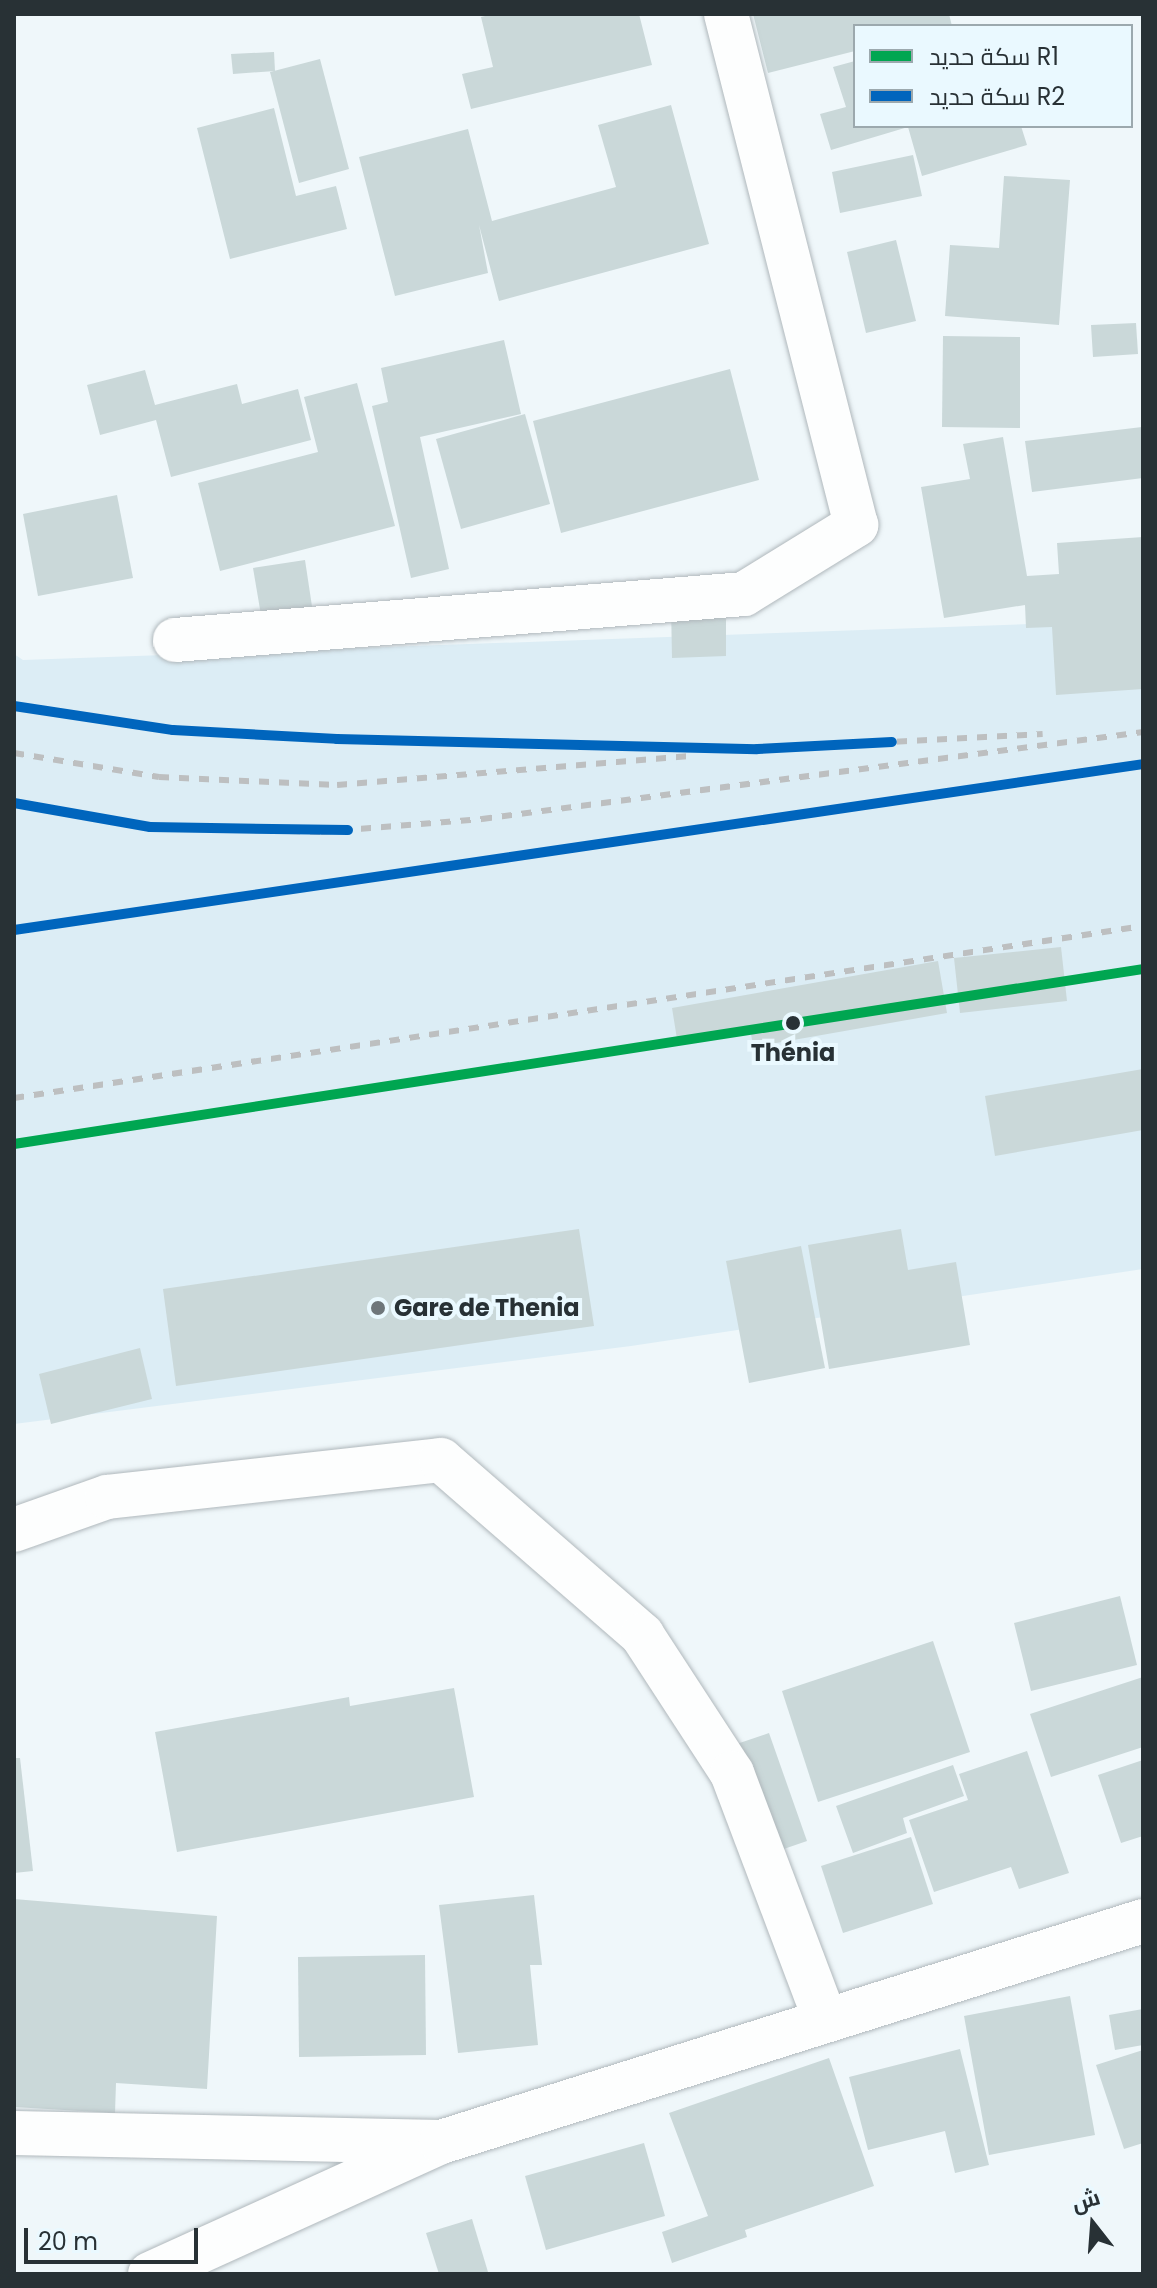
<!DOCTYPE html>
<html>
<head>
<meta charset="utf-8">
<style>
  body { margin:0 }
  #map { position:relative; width:1157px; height:2288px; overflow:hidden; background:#eff7fa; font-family:Poppins,Cairo,sans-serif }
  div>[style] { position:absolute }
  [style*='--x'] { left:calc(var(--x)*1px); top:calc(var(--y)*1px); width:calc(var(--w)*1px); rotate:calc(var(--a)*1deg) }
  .built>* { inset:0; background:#dcedf5 }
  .building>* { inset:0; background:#cad8d9 }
  .roads { filter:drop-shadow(0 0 2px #b0b8bc) drop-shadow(0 0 2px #b0b8bc) }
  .minor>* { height:44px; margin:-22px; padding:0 22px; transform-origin:22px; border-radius:22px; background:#fdfefe }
  .major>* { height:44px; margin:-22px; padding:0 22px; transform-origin:22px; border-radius:22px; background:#fdfefe }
  .rail>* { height:6px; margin-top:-3px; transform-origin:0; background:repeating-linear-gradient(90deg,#bdbfc0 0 10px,transparent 0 20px) }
  .rail-1>* { height:10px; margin:-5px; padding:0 5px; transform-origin:5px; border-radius:5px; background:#00a651 }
  .rail-2>* { height:10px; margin:-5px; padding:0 5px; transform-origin:5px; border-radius:5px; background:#0065bd }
  .dots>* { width:22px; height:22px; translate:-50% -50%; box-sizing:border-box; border:4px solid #eaf9ff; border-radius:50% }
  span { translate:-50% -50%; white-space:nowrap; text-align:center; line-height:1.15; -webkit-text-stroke:8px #eaf9ff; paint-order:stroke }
  .stop-label { font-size:24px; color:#283135; font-weight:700 }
  .poi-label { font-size:24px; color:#283135; font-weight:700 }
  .left { translate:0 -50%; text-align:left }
  .frame { position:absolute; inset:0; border:16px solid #283135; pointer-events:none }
  .legend { position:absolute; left:853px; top:24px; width:280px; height:104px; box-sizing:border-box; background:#eaf9ff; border:2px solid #9ca9ae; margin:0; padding:10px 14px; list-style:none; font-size:24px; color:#283135 }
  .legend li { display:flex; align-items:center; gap:16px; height:40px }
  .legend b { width:40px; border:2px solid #9ca9ae }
  .north { position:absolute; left:1053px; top:2184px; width:80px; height:80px; -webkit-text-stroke:6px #eaf9ff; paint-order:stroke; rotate:343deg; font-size:22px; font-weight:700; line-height:32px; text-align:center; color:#283135 }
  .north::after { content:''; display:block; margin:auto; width:28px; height:36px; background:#283135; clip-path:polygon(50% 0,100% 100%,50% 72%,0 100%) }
  .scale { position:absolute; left:24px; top:2228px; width:174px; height:36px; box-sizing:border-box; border:4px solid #283135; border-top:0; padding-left:10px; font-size:24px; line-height:28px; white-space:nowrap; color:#283135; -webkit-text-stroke:6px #eaf9ff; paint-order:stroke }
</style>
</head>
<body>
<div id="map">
  <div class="built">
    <i style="clip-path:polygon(1143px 620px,1143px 1269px,631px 1346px,14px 1424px,14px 654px,23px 660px)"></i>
  </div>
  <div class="building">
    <i style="clip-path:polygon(493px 14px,639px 14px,652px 65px,471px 109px,462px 74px,493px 67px,481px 17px)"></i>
    <i style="clip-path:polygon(753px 14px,949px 14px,952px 26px,855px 26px,855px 51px,768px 73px)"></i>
    <i style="clip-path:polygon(274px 52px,275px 71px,233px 74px,231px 54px)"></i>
    <i style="clip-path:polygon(320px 59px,349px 169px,299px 183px,270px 72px)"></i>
    <i style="clip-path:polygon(855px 61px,855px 126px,1021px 126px,1027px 145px,922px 176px,908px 127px,831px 150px,820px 114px,846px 107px,833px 67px)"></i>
    <i style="clip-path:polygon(671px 105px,709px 244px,499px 301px,479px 225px,488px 273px,395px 296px,359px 157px,468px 129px,492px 221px,616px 187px,598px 125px)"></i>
    <i style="clip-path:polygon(274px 108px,296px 196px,336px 186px,347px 229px,230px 259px,197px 128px)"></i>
    <i style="clip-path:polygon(913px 155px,922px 196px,840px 213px,832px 172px)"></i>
    <i style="clip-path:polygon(1004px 176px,1070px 180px,1059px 325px,945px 316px,950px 245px,999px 248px)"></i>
    <i style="clip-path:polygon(896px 240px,916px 321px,866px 333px,847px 252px)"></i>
    <i style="clip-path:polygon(1136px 323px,1138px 354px,1093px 357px,1091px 325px)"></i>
    <i style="clip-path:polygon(943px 336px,1020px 337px,1020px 428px,942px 427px)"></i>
    <i style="clip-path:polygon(504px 340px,521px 414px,420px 437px,449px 569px,411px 578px,372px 406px,388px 402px,381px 368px)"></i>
    <i style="clip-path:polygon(730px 369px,759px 480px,561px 533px,533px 421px)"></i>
    <i style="clip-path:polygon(145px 370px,155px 405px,237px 384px,242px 404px,298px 389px,311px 440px,171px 477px,156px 420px,100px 435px,87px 385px)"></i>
    <i style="clip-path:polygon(357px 383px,395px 526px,220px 571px,198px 483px,318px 452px,304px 397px)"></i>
    <i style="clip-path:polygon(525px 414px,550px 504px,461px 529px,436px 439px)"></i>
    <i style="clip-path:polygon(1142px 427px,1143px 478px,1032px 492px,1025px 441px)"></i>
    <i style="clip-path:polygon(1003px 437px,1027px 576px,1059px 574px,1057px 543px,1143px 537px,1143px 689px,1056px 695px,1052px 627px,1026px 628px,1025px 605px,944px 618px,921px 487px,970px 479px,963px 444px)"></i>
    <i style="clip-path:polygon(117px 495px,133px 578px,38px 596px,23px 514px)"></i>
    <i style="clip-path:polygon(305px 560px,313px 613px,262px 621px,253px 568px)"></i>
    <i style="clip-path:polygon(671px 605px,726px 605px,726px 656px,672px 658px)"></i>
    <i style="clip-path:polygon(1061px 947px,1067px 1001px,960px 1013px,954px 958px)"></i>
    <i style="clip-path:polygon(938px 961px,947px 1013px,753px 1047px,750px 1027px,677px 1039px,672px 1008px)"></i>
    <i style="clip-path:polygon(1143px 1069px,1143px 1130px,995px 1156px,985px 1096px)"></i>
    <i style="clip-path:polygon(579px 1229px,594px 1326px,176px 1386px,163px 1289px)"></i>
    <i style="clip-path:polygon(901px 1229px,908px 1270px,956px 1262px,970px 1345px,829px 1369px,808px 1245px)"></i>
    <i style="clip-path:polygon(801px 1246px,825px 1368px,749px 1383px,726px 1261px)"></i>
    <i style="clip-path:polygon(140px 1348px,152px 1399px,51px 1424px,39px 1374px)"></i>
    <i style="clip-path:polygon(1120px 1596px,1137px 1665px,1031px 1691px,1014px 1623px)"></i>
    <i style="clip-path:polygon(933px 1641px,970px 1752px,818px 1802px,782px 1691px)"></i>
    <i style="clip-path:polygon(1143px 1677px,1143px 1747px,1051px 1777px,1030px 1714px)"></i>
    <i style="clip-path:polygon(454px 1688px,474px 1797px,177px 1852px,155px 1732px,349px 1697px,350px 1706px)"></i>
    <i style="clip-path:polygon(769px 1733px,807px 1841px,758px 1858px,719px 1750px)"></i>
    <i style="clip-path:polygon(1027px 1751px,1069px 1873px,1019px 1889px,1011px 1867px,934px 1892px,909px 1820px,968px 1800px,959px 1774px)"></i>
    <i style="clip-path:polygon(14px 1758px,20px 1758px,33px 1871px,14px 1873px)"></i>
    <i style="clip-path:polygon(1143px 1760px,1143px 1836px,1121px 1843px,1098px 1775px)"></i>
    <i style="clip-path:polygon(953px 1765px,964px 1796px,903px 1818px,907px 1833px,853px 1853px,836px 1806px)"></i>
    <i style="clip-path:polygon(911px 1837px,933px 1904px,843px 1933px,821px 1866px)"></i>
    <i style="clip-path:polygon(534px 1895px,542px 1965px,530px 1965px,538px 2045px,458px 2053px,439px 1905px)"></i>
    <i style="clip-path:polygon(14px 1899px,217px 1916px,207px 2089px,116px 2083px,115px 2113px,14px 2107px)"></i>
    <i style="clip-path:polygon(425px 1955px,426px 2055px,299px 2057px,298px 1957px)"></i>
    <i style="clip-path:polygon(1070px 1996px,1095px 2135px,989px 2155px,964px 2016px)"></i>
    <i style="clip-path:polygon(1143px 2009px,1143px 2045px,1115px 2050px,1109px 2015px)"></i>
    <i style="clip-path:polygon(960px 2049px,989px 2165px,955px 2173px,945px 2131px,868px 2150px,849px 2077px)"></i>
    <i style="clip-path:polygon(1143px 2050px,1143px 2143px,1124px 2149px,1096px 2065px)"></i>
    <i style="clip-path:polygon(829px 2058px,874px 2186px,745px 2230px,747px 2237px,672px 2263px,662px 2232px,708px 2216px,669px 2113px)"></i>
    <i style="clip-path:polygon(644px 2143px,665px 2216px,546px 2250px,525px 2176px)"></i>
    <i style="clip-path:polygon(472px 2219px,488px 2272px,439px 2274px,426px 2233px)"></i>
  </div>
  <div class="roads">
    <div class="minor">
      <i style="--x:175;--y:640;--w:571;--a:-4.62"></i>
      <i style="--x:744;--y:594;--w:132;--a:-31.6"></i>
      <i style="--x:856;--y:525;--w:527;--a:-104.27"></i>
      <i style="--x:14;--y:1530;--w:99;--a:-19.5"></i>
      <i style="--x:107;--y:1497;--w:336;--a:-6.3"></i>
      <i style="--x:441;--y:1460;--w:267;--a:41"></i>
      <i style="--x:642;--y:1635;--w:165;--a:56.9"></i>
      <i style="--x:732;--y:1773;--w:263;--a:69.3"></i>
      <i style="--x:150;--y:2274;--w:320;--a:-24.4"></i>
    </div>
    <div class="major">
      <i style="--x:14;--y:2133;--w:427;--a:1.2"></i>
      <i style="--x:441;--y:2142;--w:736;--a:-17.47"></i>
    </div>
  </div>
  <div class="rail">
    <i style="--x:14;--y:706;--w:161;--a:8.6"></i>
    <i style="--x:173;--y:730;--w:164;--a:3.1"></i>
    <i style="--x:337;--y:739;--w:420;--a:1.4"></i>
    <i style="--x:757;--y:749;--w:286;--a:-3"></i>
    <i style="--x:14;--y:753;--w:147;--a:9.4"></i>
    <i style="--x:159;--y:777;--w:178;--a:2.6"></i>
    <i style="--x:337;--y:785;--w:351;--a:-4.7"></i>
    <i style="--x:14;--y:803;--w:138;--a:10"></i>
    <i style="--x:150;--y:827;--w:171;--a:1.7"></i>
    <i style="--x:321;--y:832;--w:162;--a:-4.6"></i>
    <i style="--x:482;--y:819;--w:667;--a:-7.5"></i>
    <i style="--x:14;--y:930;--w:1141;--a:-8.36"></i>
    <i style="--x:14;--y:1098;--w:1142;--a:-8.66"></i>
  </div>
  <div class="rail-1">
    <i style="--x:14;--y:1144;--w:1142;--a:-8.81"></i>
  </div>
  <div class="rail-2">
    <i style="--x:14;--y:706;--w:161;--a:8.6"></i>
    <i style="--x:173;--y:730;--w:164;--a:3.1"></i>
    <i style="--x:337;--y:739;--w:420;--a:1.4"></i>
    <i style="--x:757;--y:749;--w:135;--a:-3"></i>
    <i style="--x:14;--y:803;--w:138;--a:10"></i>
    <i style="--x:150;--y:827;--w:198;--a:0.9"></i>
    <i style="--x:14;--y:930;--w:1141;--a:-8.36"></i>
  </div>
  <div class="dots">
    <i style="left:793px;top:1023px;background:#283135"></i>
    <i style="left:378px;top:1308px;background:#6e767a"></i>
  </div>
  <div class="stop-label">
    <span style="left:793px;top:1053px">Thénia</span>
  </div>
  <div class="poi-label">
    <span class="left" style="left:394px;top:1308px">Gare de Thenia</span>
  </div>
  <div class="frame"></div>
  <ul class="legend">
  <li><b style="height:10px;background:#00a651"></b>سكة حديد R1</li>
  <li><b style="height:10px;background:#0065bd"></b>سكة حديد R2</li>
  </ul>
  <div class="north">ش</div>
  <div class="scale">20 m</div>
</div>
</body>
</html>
